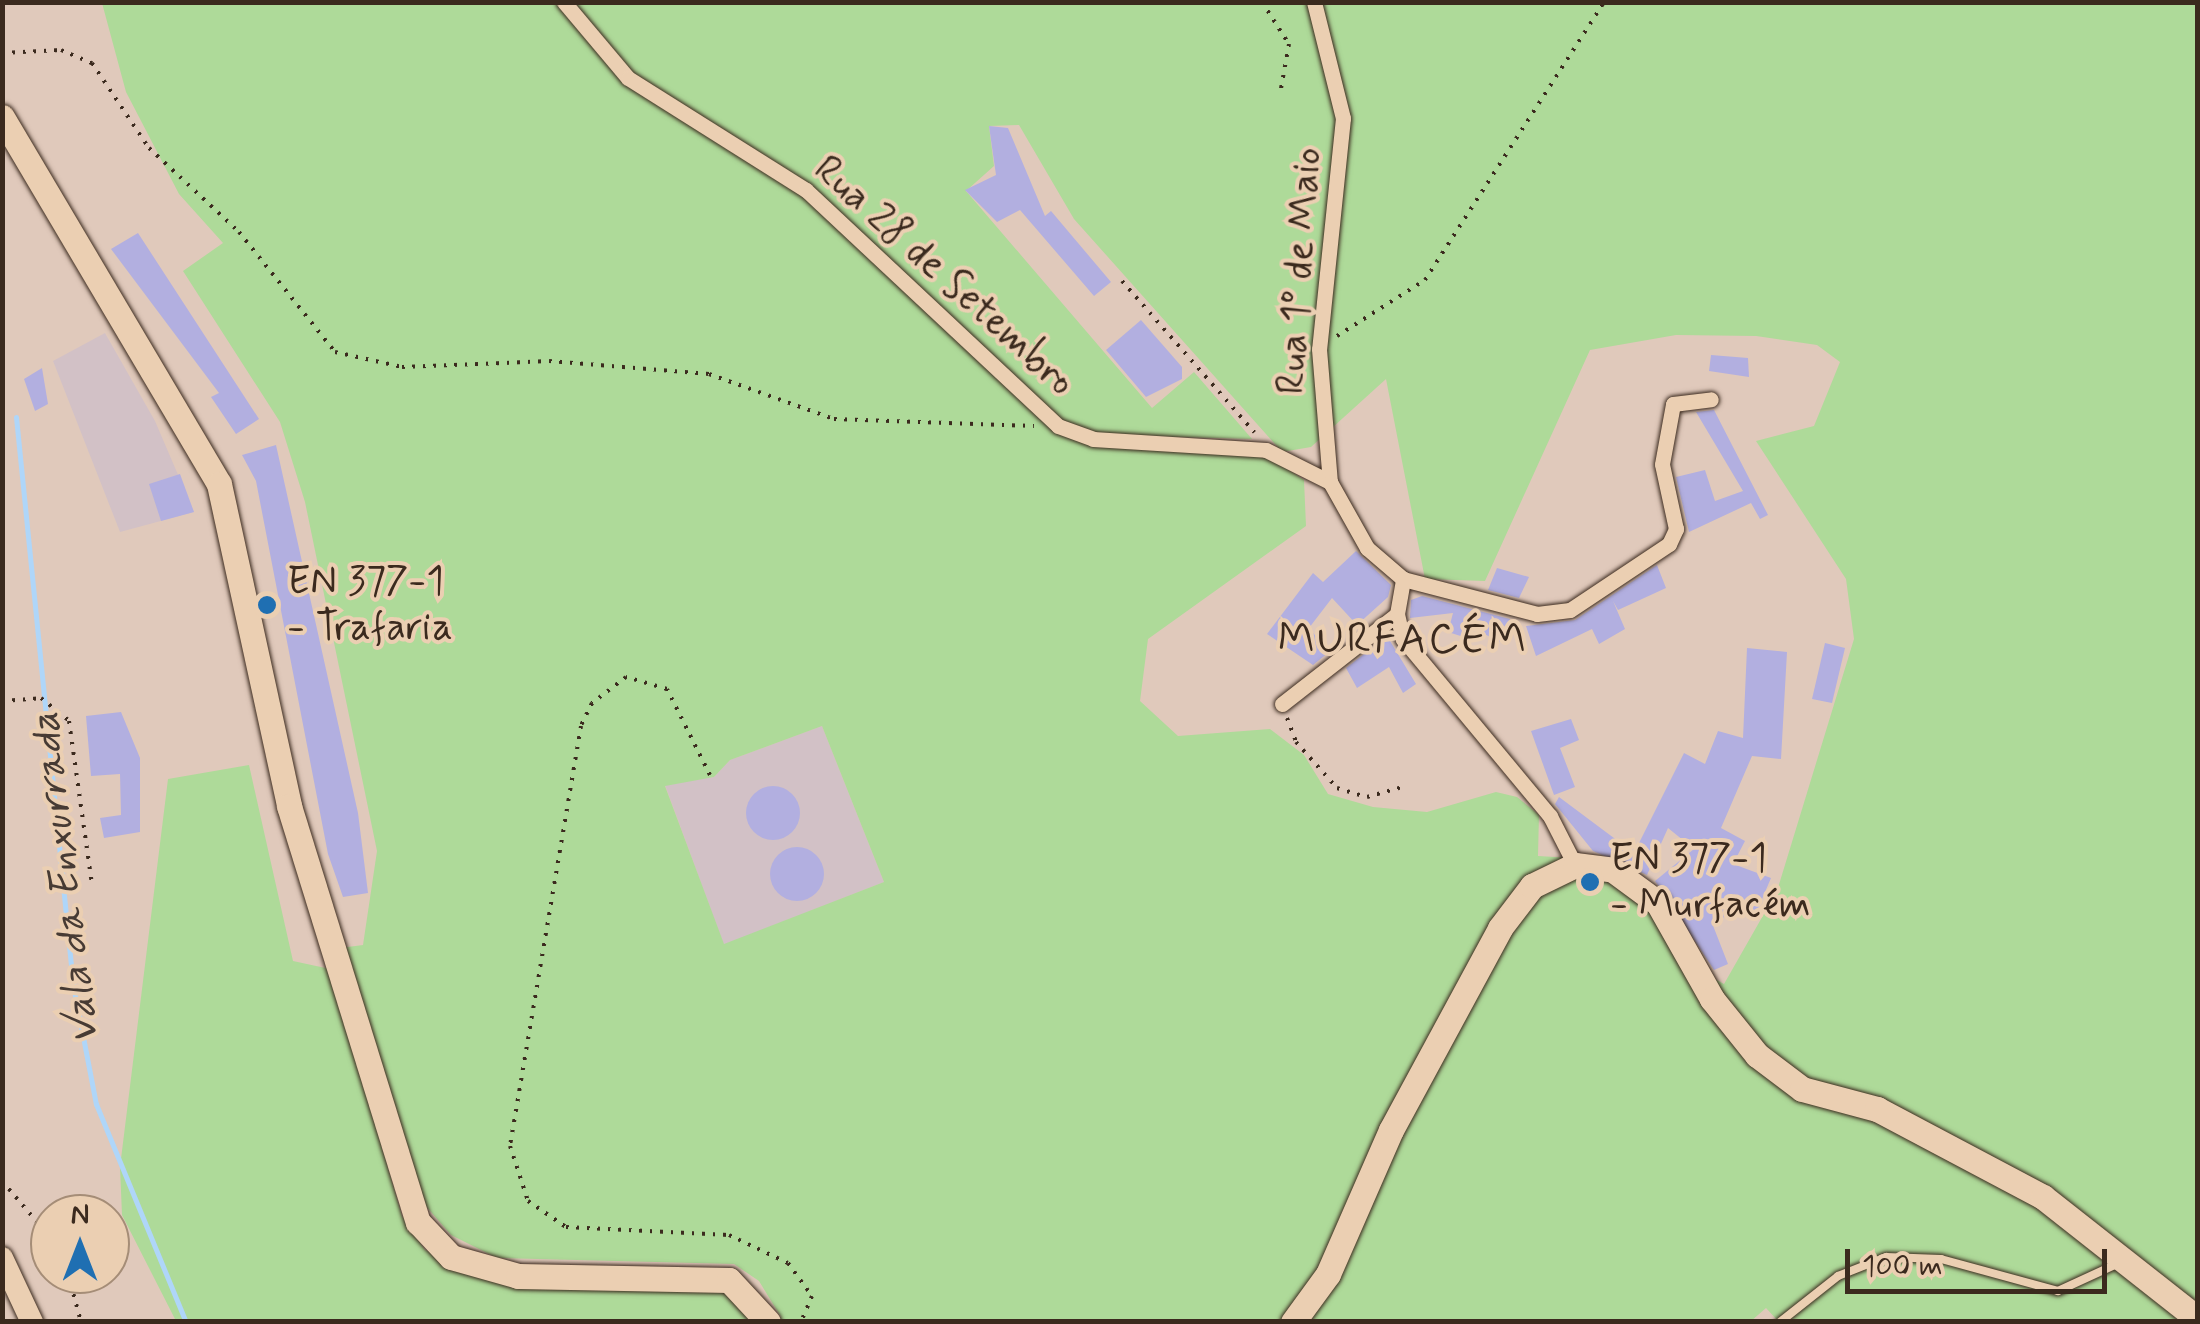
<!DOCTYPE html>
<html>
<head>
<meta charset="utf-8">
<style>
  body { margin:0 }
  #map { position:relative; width:2200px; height:1324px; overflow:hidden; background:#e0c9bb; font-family:Mynerve,sans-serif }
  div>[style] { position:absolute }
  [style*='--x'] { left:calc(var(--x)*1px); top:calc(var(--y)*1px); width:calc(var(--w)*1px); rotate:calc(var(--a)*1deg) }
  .built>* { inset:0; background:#d2c1c6 }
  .green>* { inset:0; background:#aeda99 }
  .stream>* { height:5px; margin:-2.5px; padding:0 2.5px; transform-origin:2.5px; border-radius:2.5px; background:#afd6f9 }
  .building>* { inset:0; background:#b2afe0 }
  .round { border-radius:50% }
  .path>* { height:4px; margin-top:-2px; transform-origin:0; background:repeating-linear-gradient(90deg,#3b2a1e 0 2.5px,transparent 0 10.5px) }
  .roads { filter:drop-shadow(0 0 2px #3b2a1e) drop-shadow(0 0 2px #3b2a1e) }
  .lane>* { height:8px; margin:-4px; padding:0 4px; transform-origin:4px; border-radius:4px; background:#ebcfb2 }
  .street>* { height:15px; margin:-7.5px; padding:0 7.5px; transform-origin:7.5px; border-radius:7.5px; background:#ebcfb2 }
  .secondary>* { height:22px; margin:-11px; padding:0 11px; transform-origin:11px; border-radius:11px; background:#ebcfb2 }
  .primary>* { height:25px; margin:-12.5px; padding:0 12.5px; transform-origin:12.5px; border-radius:12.5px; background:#ebcfb2 }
  .dots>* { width:28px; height:28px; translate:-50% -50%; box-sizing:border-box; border:5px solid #ebcfb2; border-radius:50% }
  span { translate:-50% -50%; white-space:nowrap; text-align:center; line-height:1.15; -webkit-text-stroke:8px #ebcfb2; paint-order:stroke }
  .street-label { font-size:40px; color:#3b2a1e }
  .poi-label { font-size:40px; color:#3b2a1e }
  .left { translate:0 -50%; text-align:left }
  .neighbourhood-label { font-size:42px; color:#3b2a1e; letter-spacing:2.5px }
  .water-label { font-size:42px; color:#473b34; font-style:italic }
  .frame { position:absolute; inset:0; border:5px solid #3b2a1e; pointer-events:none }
  .north { position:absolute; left:30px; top:1194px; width:100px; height:100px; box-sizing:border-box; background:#ebcfb2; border:2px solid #a58d77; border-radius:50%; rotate:0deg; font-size:28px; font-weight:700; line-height:40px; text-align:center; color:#3b2a1e }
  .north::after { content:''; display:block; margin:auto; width:35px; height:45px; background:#1f6fb2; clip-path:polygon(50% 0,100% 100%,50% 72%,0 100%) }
  .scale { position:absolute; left:1845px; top:1249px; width:262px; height:45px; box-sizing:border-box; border:5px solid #3b2a1e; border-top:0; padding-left:12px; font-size:30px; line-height:35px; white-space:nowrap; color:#3b2a1e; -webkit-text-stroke:8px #ebcfb2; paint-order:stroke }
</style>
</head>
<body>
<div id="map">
  <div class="built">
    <i style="clip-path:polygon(105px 333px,155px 421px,194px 512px,120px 532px,53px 361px)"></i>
    <i style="clip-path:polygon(822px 726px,884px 882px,724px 945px,665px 785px,714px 777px,730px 760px)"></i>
  </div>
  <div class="green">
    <i style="clip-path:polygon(evenodd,102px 3px,556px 3px,625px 81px,803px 193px,1056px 430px,1093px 444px,1265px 454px,1304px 480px,1306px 526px,1148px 639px,1140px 701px,1178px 736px,1270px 729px,1304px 755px,1328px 794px,1373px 807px,1427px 812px,1496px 792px,1517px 797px,1539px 815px,1538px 856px,1606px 860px,1632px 874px,1663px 896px,1708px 975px,1724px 984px,1777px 891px,1854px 639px,1846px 579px,1756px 441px,1814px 426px,1840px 362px,1817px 345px,1756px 336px,1676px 335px,1590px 350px,1485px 581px,1425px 579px,1386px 379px,1311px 447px,1282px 452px,1074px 219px,1019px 125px,989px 126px,994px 166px,966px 191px,1152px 408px,1194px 372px,1252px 439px,1094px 435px,1061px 422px,809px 186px,631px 74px,575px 3px,2197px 3px,2197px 1321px,1779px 1322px,1766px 1308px,1750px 1322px,176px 1321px,122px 1215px,120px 1167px,168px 779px,249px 765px,293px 961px,330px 969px,402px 1216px,425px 1250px,506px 1283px,724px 1286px,754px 1319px,781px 1317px,759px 1281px,734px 1264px,497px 1258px,451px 1235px,418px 1197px,340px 948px,363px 945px,377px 851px,305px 502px,280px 422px,183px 271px,223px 243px,179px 194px,126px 92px,102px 3px,822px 726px,884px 882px,724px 944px,665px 786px,714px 777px,730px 760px,822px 726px)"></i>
  </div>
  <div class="stream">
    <i style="--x:16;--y:417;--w:571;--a:84.27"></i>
    <i style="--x:73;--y:985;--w:121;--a:79.1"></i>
    <i style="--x:96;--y:1104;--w:236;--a:67.6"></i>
  </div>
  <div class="building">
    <i style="clip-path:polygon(989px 126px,1008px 128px,1045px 216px,1051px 211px,1111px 282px,1094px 296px,1020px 210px,997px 222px,965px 190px,996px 175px)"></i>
    <i style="clip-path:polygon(138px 233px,259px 419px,236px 434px,211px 397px,219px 393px,111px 249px)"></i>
    <i style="clip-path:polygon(1141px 320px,1182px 367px,1182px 379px,1146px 397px,1106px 350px)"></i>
    <i style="clip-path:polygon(1711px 355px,1748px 358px,1749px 377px,1709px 371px)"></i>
    <i style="clip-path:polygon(42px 368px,48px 404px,35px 411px,24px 379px)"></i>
    <i style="clip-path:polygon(1714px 410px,1768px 515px,1760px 519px,1751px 503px,1689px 532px,1676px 477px,1705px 470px,1715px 501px,1743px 491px,1696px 412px)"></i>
    <i style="clip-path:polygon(276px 445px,358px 813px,368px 893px,343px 897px,328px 854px,256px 481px,242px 455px)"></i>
    <i style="clip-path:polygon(180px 474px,194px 512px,161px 521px,149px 484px)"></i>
    <i style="clip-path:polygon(1356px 551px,1391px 585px,1388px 597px,1357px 625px,1332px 598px,1309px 628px,1329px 652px,1313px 665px,1267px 634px,1313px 573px,1323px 582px)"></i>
    <i style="clip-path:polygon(1657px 565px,1666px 588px,1618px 610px,1613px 601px,1625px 629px,1599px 644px,1592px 629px,1536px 656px,1526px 626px,1575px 620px)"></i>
    <i style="clip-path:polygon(1497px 568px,1529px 577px,1519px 598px,1488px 590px)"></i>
    <i style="clip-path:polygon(1422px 596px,1510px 619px,1499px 642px,1474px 628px,1470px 639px,1448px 632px,1453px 613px,1410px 618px,1411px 600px)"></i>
    <i style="clip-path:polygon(1387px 636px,1416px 684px,1403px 693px,1389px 667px,1357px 688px,1346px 668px)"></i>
    <i style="clip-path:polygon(1825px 643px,1845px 648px,1832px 703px,1812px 699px)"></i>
    <i style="clip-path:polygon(1747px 648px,1787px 652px,1781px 759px,1752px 756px,1721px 828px,1745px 841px,1733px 864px,1771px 878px,1754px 918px,1739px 910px,1712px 923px,1728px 964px,1714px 970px,1655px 881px,1694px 849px,1668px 828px,1647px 875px,1593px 851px,1555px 804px,1559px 797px,1634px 853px,1684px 753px,1705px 764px,1718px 731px,1743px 738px)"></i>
    <i style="clip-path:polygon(121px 712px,140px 758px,140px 832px,104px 838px,100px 818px,121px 815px,120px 774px,91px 776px,86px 716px)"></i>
    <i style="clip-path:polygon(1571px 719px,1579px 740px,1560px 748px,1575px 787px,1554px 795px,1531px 731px)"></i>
    <i class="round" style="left:746px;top:786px;width:54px;height:54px"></i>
    <i class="round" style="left:770px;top:847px;width:54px;height:54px"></i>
  </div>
  <div class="path">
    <i style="--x:1262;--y:2;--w:50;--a:57.3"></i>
    <i style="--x:1289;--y:44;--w:51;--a:100.2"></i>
    <i style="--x:2;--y:53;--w:59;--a:-2.9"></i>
    <i style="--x:61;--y:50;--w:34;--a:23"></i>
    <i style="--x:92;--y:63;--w:102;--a:56.2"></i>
    <i style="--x:149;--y:148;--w:123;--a:43"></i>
    <i style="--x:239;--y:232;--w:154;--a:51.3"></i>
    <i style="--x:335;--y:352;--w:69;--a:12.6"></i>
    <i style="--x:402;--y:367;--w:147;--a:-2.3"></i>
    <i style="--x:549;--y:361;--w:161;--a:4.6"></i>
    <i style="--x:709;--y:374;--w:133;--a:19.8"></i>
    <i style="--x:834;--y:419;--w:200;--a:2"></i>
    <i style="--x:1122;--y:281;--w:201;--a:48.8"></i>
    <i style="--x:1337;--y:336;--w:104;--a:-32.5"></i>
    <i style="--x:1425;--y:280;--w:331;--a:-57.2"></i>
    <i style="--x:2;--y:701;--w:39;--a:-4"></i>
    <i style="--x:41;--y:698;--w:36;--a:39"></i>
    <i style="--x:69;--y:721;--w:165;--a:82"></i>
    <i style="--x:1287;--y:718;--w:26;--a:69"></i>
    <i style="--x:1296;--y:742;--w:62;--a:48.3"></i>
    <i style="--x:1337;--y:788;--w:31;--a:17"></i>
    <i style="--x:1367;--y:797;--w:41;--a:-15.8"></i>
    <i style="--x:710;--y:775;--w:96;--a:-116.6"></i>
    <i style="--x:667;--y:689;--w:43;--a:-163.7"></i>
    <i style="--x:626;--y:677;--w:43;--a:142.6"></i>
    <i style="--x:592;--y:703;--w:25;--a:116"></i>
    <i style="--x:581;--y:726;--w:426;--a:99.6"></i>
    <i style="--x:510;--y:1146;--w:58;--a:71.9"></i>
    <i style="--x:528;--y:1201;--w:46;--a:34.4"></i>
    <i style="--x:566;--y:1227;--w:163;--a:2.8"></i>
    <i style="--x:729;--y:1235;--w:65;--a:25.4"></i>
    <i style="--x:788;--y:1263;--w:41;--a:54"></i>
    <i style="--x:812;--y:1296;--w:28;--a:113"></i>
    <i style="--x:2;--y:1181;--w:74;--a:49.4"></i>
    <i style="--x:68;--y:1274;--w:50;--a:74.8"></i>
  </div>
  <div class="roads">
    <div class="lane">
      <i style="--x:1780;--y:1322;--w:74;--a:-38.4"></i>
      <i style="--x:1838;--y:1276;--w:52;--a:-21.6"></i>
      <i style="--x:1886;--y:1257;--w:55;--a:2.1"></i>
      <i style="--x:1941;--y:1259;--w:121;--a:15.3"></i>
      <i style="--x:2058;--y:1291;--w:67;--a:-24.7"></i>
    </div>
    <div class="street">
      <i style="--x:564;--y:2;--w:99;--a:49.9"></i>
      <i style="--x:628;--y:78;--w:210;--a:32.2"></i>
      <i style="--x:806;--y:190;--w:345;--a:43.1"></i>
      <i style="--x:1058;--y:426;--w:37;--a:20"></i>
      <i style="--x:1093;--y:439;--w:173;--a:3.6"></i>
      <i style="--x:1266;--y:450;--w:72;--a:26.6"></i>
      <i style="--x:1314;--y:2;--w:120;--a:76"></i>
      <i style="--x:1343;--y:118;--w:232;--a:95.9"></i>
      <i style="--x:1319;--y:349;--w:133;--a:85.3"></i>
      <i style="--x:1330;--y:482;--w:76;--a:60.7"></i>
      <i style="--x:1367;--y:548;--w:48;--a:40.7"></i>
      <i style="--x:1403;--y:579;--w:138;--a:14.6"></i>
      <i style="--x:1537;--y:614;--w:33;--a:-7"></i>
      <i style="--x:1570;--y:610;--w:119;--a:-33.7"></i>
      <i style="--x:1669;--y:544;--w:17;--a:-65"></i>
      <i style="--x:1676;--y:529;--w:66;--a:-102.2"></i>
      <i style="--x:1662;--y:464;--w:61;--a:-79.6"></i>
      <i style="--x:1673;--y:404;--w:38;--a:-7"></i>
      <i style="--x:1397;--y:614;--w:26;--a:77"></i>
      <i style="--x:1403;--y:639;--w:230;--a:50.3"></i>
      <i style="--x:1550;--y:816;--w:55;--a:63"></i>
      <i style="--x:1282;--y:704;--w:146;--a:-38"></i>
      <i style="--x:1397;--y:614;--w:36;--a:-80"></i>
    </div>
    <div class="secondary">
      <i style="--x:2;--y:1258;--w:71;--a:64.9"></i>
    </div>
    <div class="primary">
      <i style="--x:2;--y:117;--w:426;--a:59.4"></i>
      <i style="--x:219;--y:484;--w:330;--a:77.7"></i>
      <i style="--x:289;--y:806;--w:436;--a:72.8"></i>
      <i style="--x:418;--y:1222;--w:48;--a:46.7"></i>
      <i style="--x:451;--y:1257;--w:70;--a:15.8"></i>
      <i style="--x:518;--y:1276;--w:211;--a:1.1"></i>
      <i style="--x:729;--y:1280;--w:57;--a:47.1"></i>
      <i style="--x:1293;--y:1322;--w:59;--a:-53.9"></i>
      <i style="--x:1328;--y:1274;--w:157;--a:-66.4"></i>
      <i style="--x:1391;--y:1130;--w:230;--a:-61.6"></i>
      <i style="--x:1500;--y:928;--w:53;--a:-52.7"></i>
      <i style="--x:1532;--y:886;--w:48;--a:-26"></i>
      <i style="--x:1575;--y:865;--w:38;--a:7"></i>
      <i style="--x:1613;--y:870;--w:56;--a:36.3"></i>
      <i style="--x:1658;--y:903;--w:110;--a:60.6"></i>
      <i style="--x:1712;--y:999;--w:72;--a:51.2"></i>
      <i style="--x:1757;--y:1055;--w:56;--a:37.1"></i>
      <i style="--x:1802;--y:1089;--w:78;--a:14.9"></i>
      <i style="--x:1877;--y:1109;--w:188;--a:27.9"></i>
      <i style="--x:2043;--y:1197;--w:197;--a:38.2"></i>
    </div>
  </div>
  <div class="dots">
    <i style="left:267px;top:605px;background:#1f6fb2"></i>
    <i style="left:1590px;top:882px;background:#1f6fb2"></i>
  </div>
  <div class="street-label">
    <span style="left:1300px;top:271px;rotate:-86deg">Rua 1º de Maio</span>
    <span style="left:944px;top:276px;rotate:42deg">Rua 28 de Setembro</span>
  </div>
  <div class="poi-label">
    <span class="left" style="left:287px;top:605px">EN 377-1<br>- Trafaria</span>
    <span class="left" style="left:1610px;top:882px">EN 377-1<br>- Murfacém</span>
  </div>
  <div class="neighbourhood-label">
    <span style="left:1403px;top:641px">MURFACÉM</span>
  </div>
  <div class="water-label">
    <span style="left:66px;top:878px;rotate:-97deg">Vala da Enxurrada</span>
  </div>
  <div class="frame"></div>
  <div class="north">N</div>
  <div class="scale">100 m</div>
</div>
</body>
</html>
